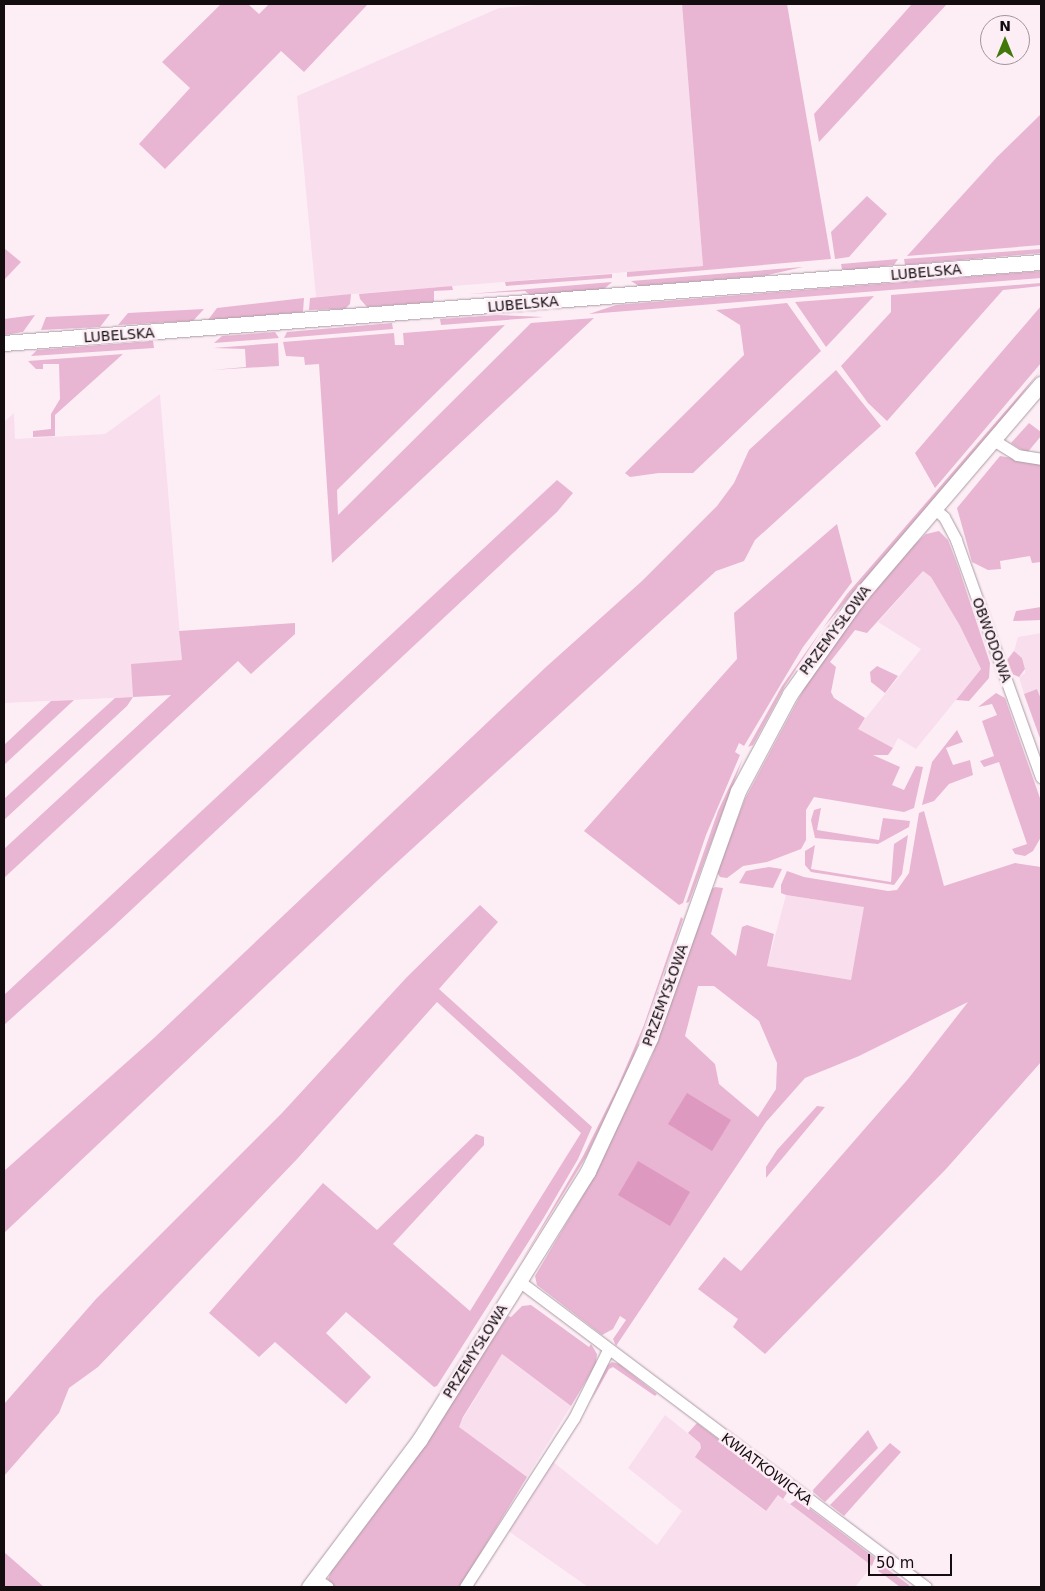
<!DOCTYPE html>
<html>
<head>
<meta charset="utf-8">
<style>
  body { margin:0 }
  #map { position:relative; width:1045px; height:1591px; overflow:hidden; background:#fdeef6; font-family:"DejaVu Sans",sans-serif }
  div>[style] { position:absolute }
  [style*='--x'] { left:calc(var(--x)*1px); top:calc(var(--y)*1px); width:calc(var(--w)*1px); rotate:calc(var(--a)*1deg) }
  .built>* { inset:0; background:#f9deed }
  .green>* { inset:0; background:#e8b6d2 }
  .water>* { inset:0; background:#de99c1 }
  .roads { filter:drop-shadow(0 0 1px #ab9aa3) drop-shadow(0 0 1px #ab9aa3) }
  .street>* { height:11px; margin:-5.5px; padding:0 5.5px; transform-origin:5.5px; border-radius:5.5px; background:#fff }
  .secondary>* { height:15px; margin:-7.5px; padding:0 7.5px; transform-origin:7.5px; border-radius:7.5px; background:#fff }
  span { translate:-50% -50%; white-space:nowrap; text-align:center; line-height:1.15; -webkit-text-stroke:5px #fdeef6; paint-order:stroke }
  .street-label { font-size:14px; color:#130d10 }
  .frame { position:absolute; inset:0; border:5px solid #130d10; pointer-events:none }
  .north { position:absolute; left:980px; top:15px; width:50px; height:50px; box-sizing:border-box; background:#fdeef6; border:1px solid #9f949a; border-radius:50%; rotate:0deg; font-size:14px; font-weight:700; line-height:20px; text-align:center; color:#130d10 }
  .north::after { content:''; display:block; margin:auto; width:18px; height:22px; background:#42780b; clip-path:polygon(50% 0,100% 100%,50% 72%,0 100%) }
  .scale { position:absolute; left:868px; top:1554px; width:84px; height:22px; box-sizing:border-box; border:2px solid #130d10; border-top:0; padding-left:6px; font-size:15px; line-height:18px; white-space:nowrap; color:#130d10; -webkit-text-stroke:4px #fdeef6; paint-order:stroke }
</style>
</head>
<body>
<div id="map">
  <div class="built">
    <i style="clip-path:polygon(549px 4px,682px 4px,703px 266px,316px 297px,297px 96px,499px 8px)"></i>
    <i style="clip-path:polygon(160px 394px,182px 660px,133px 697px,4px 703px,4px 422px,14px 413px,15px 439px,105px 434px)"></i>
    <i style="clip-path:polygon(923px 571px,931px 577px,960px 626px,981px 669px,916px 749px,898px 738px,893px 748px,857px 729px,921px 649px,878px 622px)"></i>
    <i style="clip-path:polygon(1041px 633px,1041px 699px,1037px 689px,1024px 694px,1019px 677px,1025px 673px,1025px 669px,1022px 658px,1014px 651px,1018px 637px)"></i>
    <i style="clip-path:polygon(786px 895px,865px 907px,851px 980px,767px 966px)"></i>
    <i style="clip-path:polygon(502px 1354px,571px 1406px,527px 1477px,458px 1427px)"></i>
    <i style="clip-path:polygon(665px 1415px,700px 1443px,701px 1448px,696px 1457px,765px 1511px,778px 1495px,872px 1566px,855px 1587px,588px 1587px,507px 1530px,552px 1461px,657px 1545px,682px 1511px,628px 1468px)"></i>
  </div>
  <div class="green">
    <i style="clip-path:polygon(221px 4px,248px 4px,259px 14px,269px 4px,368px 4px,304px 72px,281px 51px,165px 169px,139px 144px,190px 88px,162px 62px)"></i>
    <i style="clip-path:polygon(682px 4px,787px 4px,831px 259px,627px 277px,627px 272px,703px 266px)"></i>
    <i style="clip-path:polygon(912px 4px,947px 4px,819px 142px,814px 114px)"></i>
    <i style="clip-path:polygon(1041px 114px,1041px 245px,907px 256px,997px 157px)"></i>
    <i style="clip-path:polygon(867px 196px,887px 214px,849px 257px,835px 259px,831px 232px)"></i>
    <i style="clip-path:polygon(4px 248px,21px 262px,4px 280px)"></i>
    <i style="clip-path:polygon(1041px 249px,1041px 253px,905px 265px,904px 259px)"></i>
    <i style="clip-path:polygon(898px 259px,894px 265px,848px 270px,842px 269px,841px 264px)"></i>
    <i style="clip-path:polygon(803px 267px,763px 276px,702px 281px,639px 286px,631px 281px)"></i>
    <i style="clip-path:polygon(1041px 271px,1041px 278px,589px 314px,616px 305px)"></i>
    <i style="clip-path:polygon(612px 274px,612px 278px,506px 286px,505px 282px)"></i>
    <i style="clip-path:polygon(612px 282px,604px 289px,530px 295px,525px 291px,469px 294px)"></i>
    <i style="clip-path:polygon(1041px 283px,1041px 286px,1003px 290px,887px 421px,868px 403px,841px 366px,891px 312px,891px 295px)"></i>
    <i style="clip-path:polygon(452px 286px,453px 290px,434px 291px,434px 302px,367px 307px,360px 299px,359px 294px)"></i>
    <i style="clip-path:polygon(351px 294px,350px 304px,345px 309px,309px 310px,310px 298px)"></i>
    <i style="clip-path:polygon(874px 296px,826px 347px,795px 302px)"></i>
    <i style="clip-path:polygon(304px 298px,303px 312px,208px 320px,217px 308px)"></i>
    <i style="clip-path:polygon(787px 303px,821px 351px,693px 473px,659px 473px,630px 477px,625px 473px,744px 355px,740px 325px,716px 310px)"></i>
    <i style="clip-path:polygon(1041px 306px,1041px 363px,935px 488px,915px 453px)"></i>
    <i style="clip-path:polygon(204px 309px,193px 321px,118px 325px,128px 313px)"></i>
    <i style="clip-path:polygon(110px 314px,100px 327px,41px 330px,46px 317px)"></i>
    <i style="clip-path:polygon(35px 315px,23px 332px,4px 335px,4px 319px)"></i>
    <i style="clip-path:polygon(498px 315px,544px 317px,441px 325px,440px 319px)"></i>
    <i style="clip-path:polygon(594px 318px,332px 563px,319px 364px,305px 365px,304px 357px,286px 356px,283px 342px,394px 333px,395px 345px,404px 345px,403px 333px,505px 325px,337px 490px,338px 515px,531px 323px)"></i>
    <i style="clip-path:polygon(392px 323px,393px 329px,284px 338px,287px 332px)"></i>
    <i style="clip-path:polygon(275px 332px,279px 338px,214px 343px,222px 336px)"></i>
    <i style="clip-path:polygon(153px 341px,154px 348px,31px 356px,37px 350px)"></i>
    <i style="clip-path:polygon(278px 343px,279px 366px,212px 370px,246px 367px,245px 349px,213px 348px)"></i>
    <i style="clip-path:polygon(123px 354px,55px 415px,55px 436px,33px 437px,33px 431px,51px 429px,51px 414px,60px 399px,59px 364px,43px 364px,43px 369px,36px 369px,28px 361px)"></i>
    <i style="clip-path:polygon(836px 370px,881px 426px,755px 540px,744px 561px,716px 571px,378px 880px,4px 1233px,4px 1171px,154px 1038px,546px 667px,642px 581px,717px 506px,734px 483px,749px 450px)"></i>
    <i style="clip-path:polygon(1041px 370px,996px 427px,823px 628px,785px 686px,753px 745px,748px 747px,782px 686px,847px 594px)"></i>
    <i style="clip-path:polygon(1029px 423px,1041px 432px,1041px 436px,1027px 453px,1011px 443px)"></i>
    <i style="clip-path:polygon(1000px 456px,1041px 463px,1041px 562px,1032px 563px,1030px 556px,1000px 561px,1001px 569px,988px 570px,972px 562px,957px 508px)"></i>
    <i style="clip-path:polygon(557px 480px,573px 493px,557px 512px,114px 926px,4px 1025px,4px 995px)"></i>
    <i style="clip-path:polygon(837px 524px,852px 582px,803px 647px,744px 746px,739px 743px,735px 752px,740px 755px,706px 835px,683px 903px,679px 905px,584px 831px,737px 659px,734px 613px)"></i>
    <i style="clip-path:polygon(939px 531px,948px 540px,959px 569px,990px 663px,989px 678px,969px 701px,956px 700px,981px 669px,960px 626px,931px 577px,923px 571px,867px 633px,855px 630px,830px 662px,836px 667px,831px 692px,834px 698px,865px 718px,858px 729px,893px 748px,888px 755px,873px 755px,900px 767px,892px 785px,904px 790px,916px 766px,923px 767px,914px 808px,904px 812px,814px 797px,806px 810px,806px 840px,801px 849px,767px 862px,743px 866px,727px 878px,720px 877px,717px 872px,745px 799px,807px 683px,842px 630px,914px 545px,926px 534px)"></i>
    <i style="clip-path:polygon(1041px 607px,1041px 620px,1013px 621px,1016px 611px)"></i>
    <i style="clip-path:polygon(295px 623px,295px 634px,251px 674px,238px 661px,4px 878px,4px 849px,171px 695px,133px 697px,127px 706px,4px 820px,4px 799px,115px 698px,133px 697px,131px 664px,182px 660px,179px 631px)"></i>
    <i style="clip-path:polygon(1014px 651px,1022px 658px,1025px 669px,1019px 677px,1012px 674px,1007px 660px)"></i>
    <i style="clip-path:polygon(877px 666px,898px 676px,885px 693px,871px 682px,870px 672px)"></i>
    <i style="clip-path:polygon(1037px 689px,1041px 699px,1041px 741px,1024px 694px)"></i>
    <i style="clip-path:polygon(996px 693px,1005px 698px,1041px 801px,1041px 837px,1033px 851px,1025px 856px,1015px 854px,1012px 849px,1027px 844px,999px 762px,984px 767px,980px 761px,994px 756px,982px 721px,997px 715px,992px 704px,978px 707px)"></i>
    <i style="clip-path:polygon(74px 700px,4px 765px,4px 745px,51px 701px)"></i>
    <i style="clip-path:polygon(957px 730px,963px 742px,946px 748px,953px 765px,970px 760px,973px 775px,949px 784px,934px 801px,922px 805px,932px 762px)"></i>
    <i style="clip-path:polygon(743px 758px,689px 902px,686px 903px,718px 811px)"></i>
    <i style="clip-path:polygon(821px 808px,817px 830px,879px 840px,883px 818px,910px 821px,909px 827px,878px 844px,815px 838px,811px 820px,814px 810px)"></i>
    <i style="clip-path:polygon(evenodd,924px 811px,944px 886px,1015px 863px,1041px 867px,1041px 1062px,946px 1169px,765px 1354px,733px 1327px,738px 1319px,698px 1289px,724px 1257px,741px 1271px,908px 1079px,968px 1002px,859px 1056px,805px 1078px,766px 1122px,616px 1346px,613px 1339px,626px 1320px,620px 1316px,613px 1329px,602px 1335px,537px 1285px,535px 1276px,592px 1180px,652px 1056px,710px 890px,715px 887px,723px 888px,711px 934px,736px 956px,742px 927px,747px 925px,774px 934px,767px 966px,851px 980px,864px 907px,786px 895px,781px 893px,781px 885px,787px 871px,804px 877px,888px 891px,897px 890px,909px 873px,919px 813px,924px 811px,698px 986px,714px 986px,759px 1021px,777px 1063px,776px 1089px,758px 1117px,719px 1084px,715px 1064px,685px 1036px,698px 986px)"></i>
    <i style="clip-path:polygon(908px 835px,902px 874px,894px 885px,811px 872px,805px 865px,805px 851px,815px 845px,811px 869px,891px 882px,894px 844px)"></i>
    <i style="clip-path:polygon(769px 867px,782px 869px,773px 888px,739px 883px,746px 871px)"></i>
    <i style="clip-path:polygon(480px 905px,498px 922px,439px 989px,592px 1127px,578px 1159px,543px 1219px,437px 1386px,434px 1387px,346px 1312px,326px 1333px,371px 1377px,346px 1404px,275px 1342px,259px 1357px,209px 1313px,323px 1183px,377px 1230px,476px 1134px,484px 1137px,484px 1145px,393px 1244px,470px 1311px,581px 1133px,437px 1002px,298px 1158px,98px 1367px,69px 1388px,59px 1413px,4px 1476px,4px 1404px,96px 1299px,282px 1113px,406px 978px)"></i>
    <i style="clip-path:polygon(681px 917px,683px 919px,631px 1064px,586px 1157px,521px 1262px,583px 1156px,618px 1086px,644px 1025px)"></i>
    <i style="clip-path:polygon(817px 1106px,825px 1107px,766px 1178px,766px 1167px,777px 1150px)"></i>
    <i style="clip-path:polygon(531px 1305px,589px 1347px,591px 1344px,597px 1354px,596px 1364px,571px 1406px,502px 1354px,463px 1417px,459px 1427px,527px 1477px,460px 1587px,332px 1587px,328px 1579px,331px 1572px,406px 1472px,508px 1316px,511px 1317px,522px 1306px)"></i>
    <i style="clip-path:polygon(612px 1362px,619px 1364px,657px 1394px,655px 1396px,613px 1367px,609px 1369px,591px 1401px,607px 1366px)"></i>
    <i style="clip-path:polygon(697px 1423px,787px 1491px,787px 1493px,783px 1499px,778px 1495px,766px 1511px,695px 1457px,701px 1448px,700px 1443px,688px 1433px)"></i>
    <i style="clip-path:polygon(868px 1430px,878px 1448px,825px 1502px,812px 1491px)"></i>
    <i style="clip-path:polygon(890px 1443px,901px 1452px,844px 1516px,830px 1505px)"></i>
    <i style="clip-path:polygon(797px 1499px,875px 1558px,872px 1566px,790px 1504px)"></i>
    <i style="clip-path:polygon(4px 1552px,44px 1587px,4px 1587px)"></i>
    <i style="clip-path:polygon(883px 1566px,909px 1585px,909px 1587px,900px 1587px,884px 1575px,878px 1571px)"></i>
  </div>
  <div class="water">
    <i style="clip-path:polygon(687px 1093px,731px 1120px,712px 1151px,668px 1124px)"></i>
    <i style="clip-path:polygon(638px 1161px,690px 1192px,670px 1226px,618px 1195px)"></i>
  </div>
  <div class="roads">
    <div class="street">
      <i style="--x:995;--y:441;--w:26;--a:32"></i>
      <i style="--x:1017;--y:455;--w:24;--a:9"></i>
      <i style="--x:935;--y:509;--w:12;--a:42"></i>
      <i style="--x:944;--y:517;--w:26;--a:62"></i>
      <i style="--x:956;--y:540;--w:252;--a:70.3"></i>
      <i style="--x:519;--y:1281;--w:509;--a:36.94"></i>
      <i style="--x:316;--y:1579;--w:14;--a:34"></i>
      <i style="--x:465;--y:1587;--w:201;--a:-57.2"></i>
      <i style="--x:574;--y:1418;--w:76;--a:-63.4"></i>
    </div>
    <div class="secondary">
      <i style="--x:4;--y:343;--w:1040;--a:-4.47"></i>
      <i style="--x:309;--y:1587;--w:185;--a:-53.1"></i>
      <i style="--x:420;--y:1439;--w:316;--a:-57.9"></i>
      <i style="--x:588;--y:1171;--w:147;--a:-65"></i>
      <i style="--x:650;--y:1038;--w:262;--a:-70.4"></i>
      <i style="--x:738;--y:791;--w:110;--a:-61.8"></i>
      <i style="--x:790;--y:694;--w:118;--a:-54.7"></i>
      <i style="--x:858;--y:598;--w:282;--a:-49.5"></i>
    </div>
  </div>
  <div class="street-label">
    <span style="left:926px;top:272px;rotate:-5deg">LUBELSKA</span>
    <span style="left:523px;top:304px;rotate:-5deg">LUBELSKA</span>
    <span style="left:119px;top:335px;rotate:-4deg">LUBELSKA</span>
    <span style="left:835px;top:630px;rotate:-53deg">PRZEMYSŁOWA</span>
    <span style="left:992px;top:640px;rotate:70deg">OBWODOWA</span>
    <span style="left:665px;top:995px;rotate:-70deg">PRZEMYSŁOWA</span>
    <span style="left:475px;top:1351px;rotate:-58deg">PRZEMYSŁOWA</span>
    <span style="left:767px;top:1469px;rotate:37deg">KWIATKOWICKA</span>
  </div>
  <div class="frame"></div>
  <div class="north">N</div>
  <div class="scale">50 m</div>
</div>
</body>
</html>
